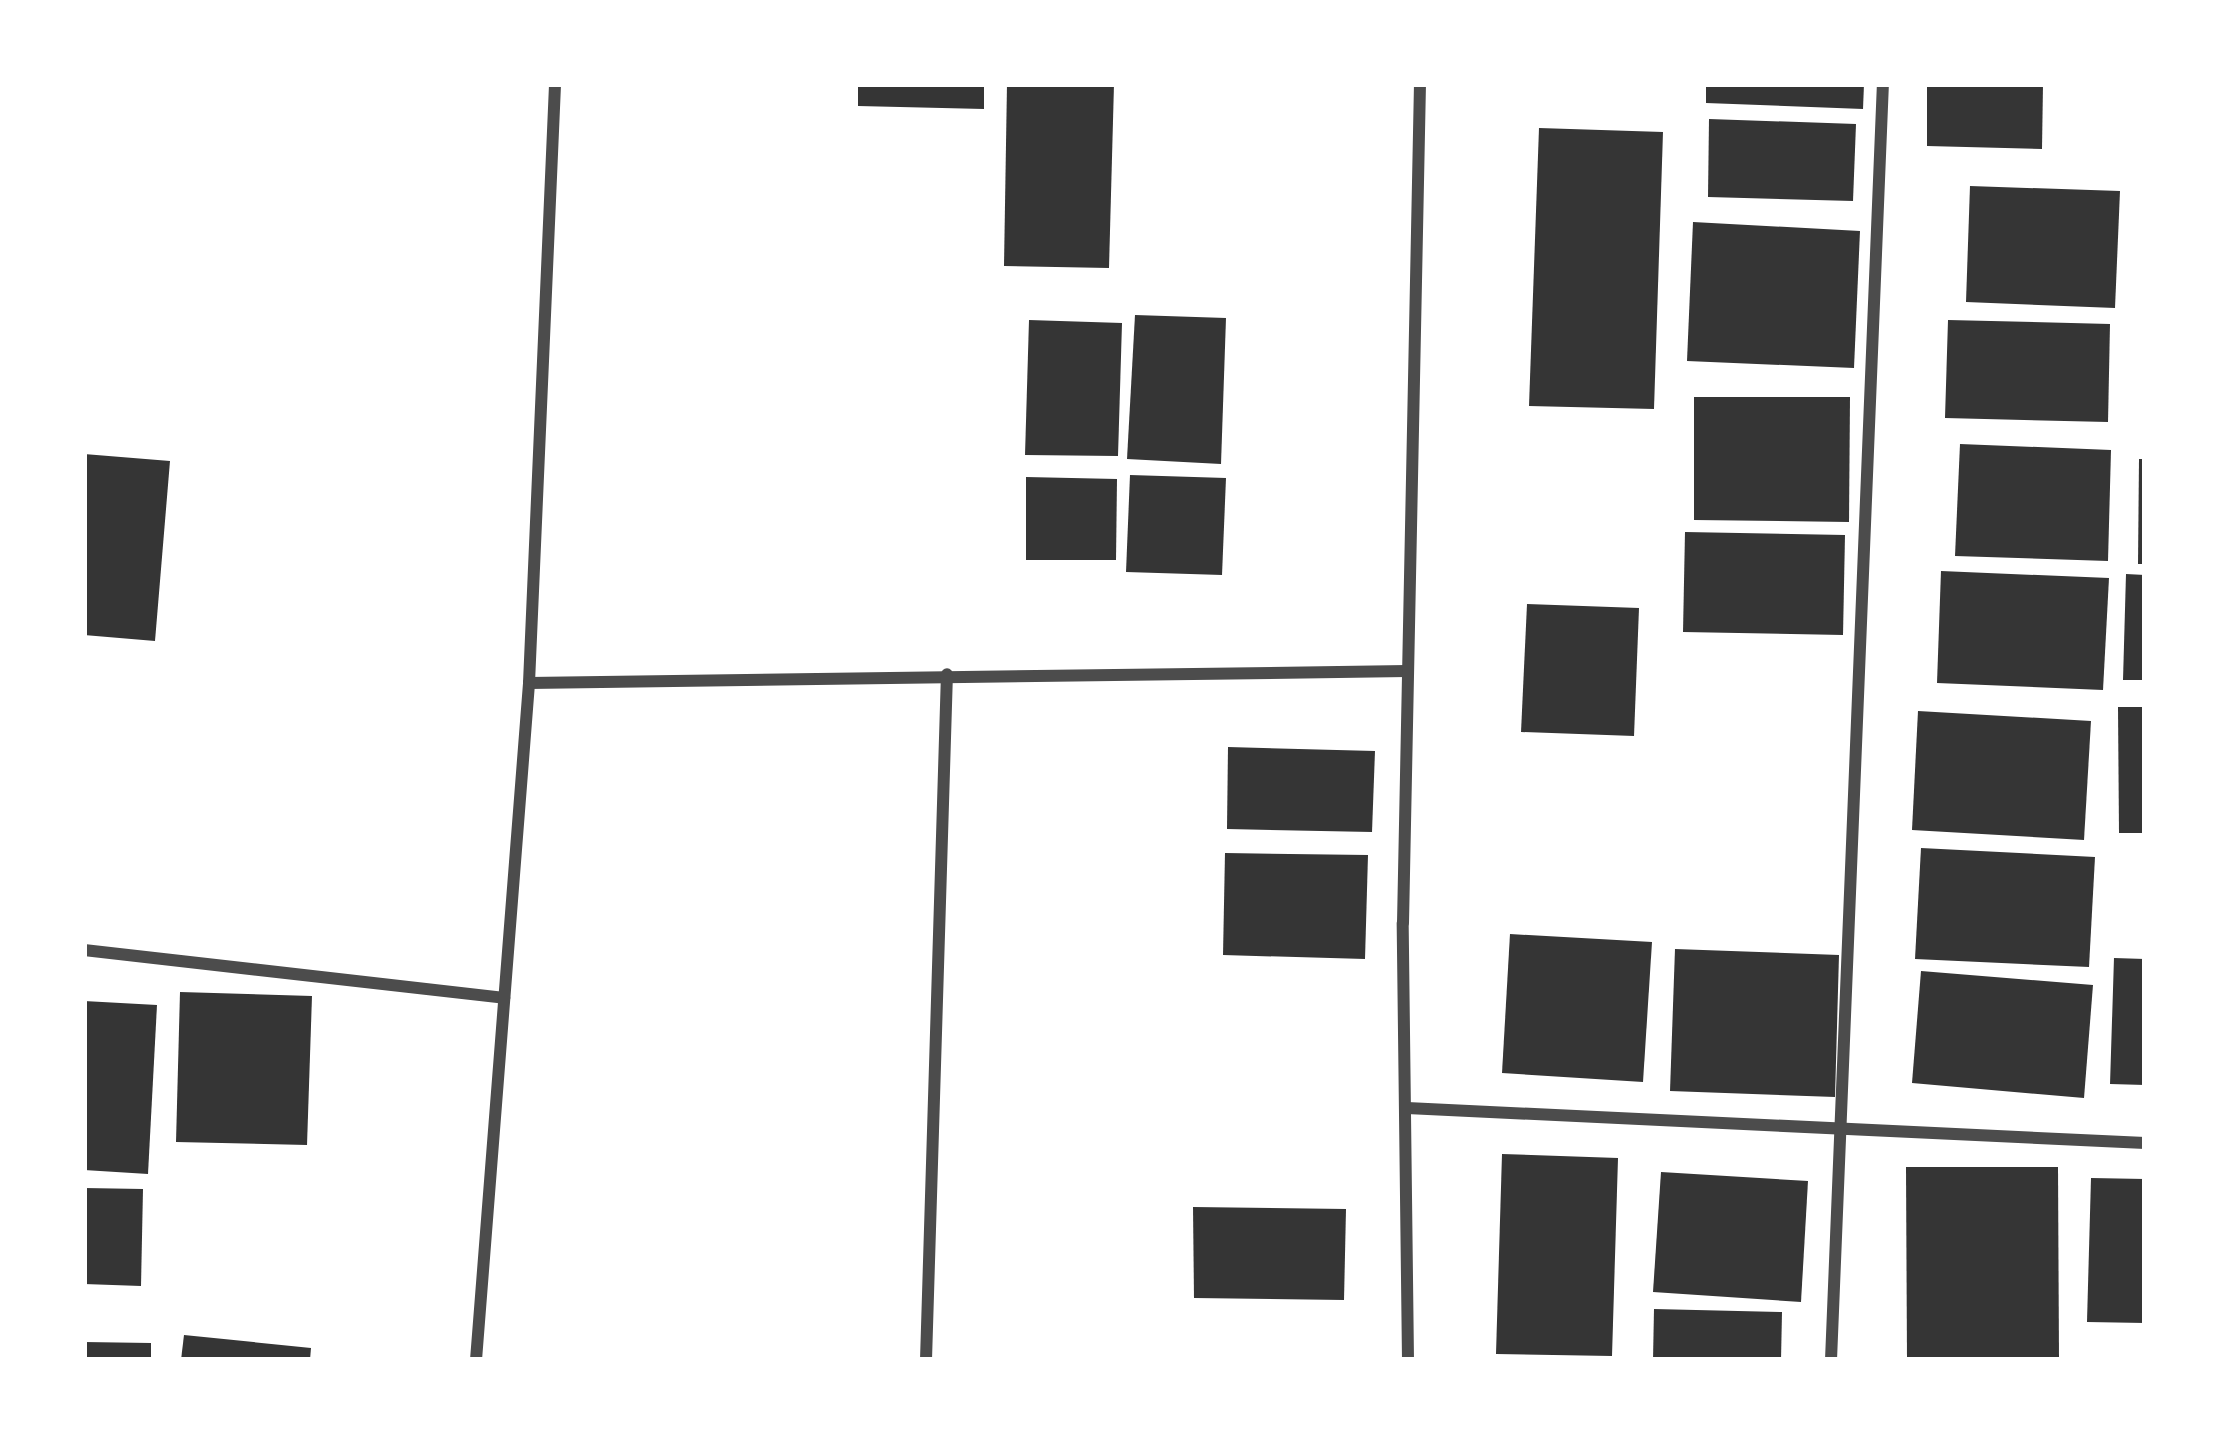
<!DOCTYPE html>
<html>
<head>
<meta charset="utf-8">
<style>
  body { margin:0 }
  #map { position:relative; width:2229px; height:1444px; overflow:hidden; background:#fff; font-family:Cabin,sans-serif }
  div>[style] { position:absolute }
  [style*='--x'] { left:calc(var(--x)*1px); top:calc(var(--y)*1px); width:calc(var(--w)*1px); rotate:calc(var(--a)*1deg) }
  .building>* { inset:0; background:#353535 }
  .minor>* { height:12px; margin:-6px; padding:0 6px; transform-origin:6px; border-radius:6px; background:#4c4c4c }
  span { translate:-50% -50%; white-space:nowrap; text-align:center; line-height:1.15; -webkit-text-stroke:12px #fff; paint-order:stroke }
  .frame { position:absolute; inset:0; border:87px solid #fff; pointer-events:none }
</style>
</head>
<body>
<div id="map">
  <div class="building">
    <i style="clip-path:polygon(858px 84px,984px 84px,984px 109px,858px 106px)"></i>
    <i style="clip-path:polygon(1007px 84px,1114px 84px,1109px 268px,1004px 266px)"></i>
    <i style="clip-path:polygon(1706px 84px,1864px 84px,1863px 109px,1706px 103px)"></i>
    <i style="clip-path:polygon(1927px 84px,2043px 84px,2042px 149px,1927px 146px)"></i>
    <i style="clip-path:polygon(1709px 119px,1856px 124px,1853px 201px,1708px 197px)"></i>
    <i style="clip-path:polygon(1539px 128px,1663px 132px,1654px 409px,1529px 406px)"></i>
    <i style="clip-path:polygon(1970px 186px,2120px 191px,2115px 308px,1966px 302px)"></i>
    <i style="clip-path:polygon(1693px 222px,1860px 231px,1854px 368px,1687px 361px)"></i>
    <i style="clip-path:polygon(1135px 315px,1226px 318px,1221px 464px,1127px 459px)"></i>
    <i style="clip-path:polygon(1029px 320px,1122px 323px,1118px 456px,1025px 455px)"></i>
    <i style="clip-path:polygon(1948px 320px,2110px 324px,2108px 422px,1945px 418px)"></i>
    <i style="clip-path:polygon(1694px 397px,1850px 397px,1849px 522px,1694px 520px)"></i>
    <i style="clip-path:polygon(1960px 444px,2111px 450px,2108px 561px,1955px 556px)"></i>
    <i style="clip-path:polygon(84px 454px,170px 461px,155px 641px,84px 635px)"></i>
    <i style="clip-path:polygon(2139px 459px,2145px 459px,2145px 564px,2138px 564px)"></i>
    <i style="clip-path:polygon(1130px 475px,1226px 478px,1222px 575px,1126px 572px)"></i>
    <i style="clip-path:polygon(1026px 477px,1117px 479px,1116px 560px,1026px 560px)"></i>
    <i style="clip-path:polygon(1685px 532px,1845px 535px,1843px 635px,1683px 632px)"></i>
    <i style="clip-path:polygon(1941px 571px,2109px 578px,2103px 690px,1937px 683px)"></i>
    <i style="clip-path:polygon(2126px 574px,2145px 575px,2145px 680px,2123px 680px)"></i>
    <i style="clip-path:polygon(1527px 604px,1639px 608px,1634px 736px,1521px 732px)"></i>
    <i style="clip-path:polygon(2118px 707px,2145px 707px,2145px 833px,2119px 833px)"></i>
    <i style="clip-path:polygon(1918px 711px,2091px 721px,2084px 840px,1912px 830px)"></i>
    <i style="clip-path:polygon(1228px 747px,1375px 751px,1372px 832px,1227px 829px)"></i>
    <i style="clip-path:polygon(1921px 848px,2095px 857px,2089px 967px,1915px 959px)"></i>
    <i style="clip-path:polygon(1225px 853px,1368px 855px,1365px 959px,1223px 955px)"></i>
    <i style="clip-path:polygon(1510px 934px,1652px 942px,1643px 1082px,1502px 1073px)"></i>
    <i style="clip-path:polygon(1675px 949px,1839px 955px,1835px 1097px,1670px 1091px)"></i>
    <i style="clip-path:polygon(2114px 958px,2145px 959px,2145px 1085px,2110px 1084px)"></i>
    <i style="clip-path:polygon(1921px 971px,2093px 985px,2084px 1098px,1912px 1083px)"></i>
    <i style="clip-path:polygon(180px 992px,312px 996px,307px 1145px,176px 1142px)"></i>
    <i style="clip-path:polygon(84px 1001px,157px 1005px,148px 1174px,84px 1170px)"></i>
    <i style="clip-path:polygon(1502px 1154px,1618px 1158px,1612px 1356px,1496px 1354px)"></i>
    <i style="clip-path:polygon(1906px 1167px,2058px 1167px,2059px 1360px,1907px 1360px)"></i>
    <i style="clip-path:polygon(1661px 1172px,1808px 1181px,1801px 1302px,1653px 1292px)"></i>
    <i style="clip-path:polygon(2091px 1178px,2145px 1179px,2145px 1323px,2087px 1322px)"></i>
    <i style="clip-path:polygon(84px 1188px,143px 1189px,141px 1286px,84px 1284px)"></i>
    <i style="clip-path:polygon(1193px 1207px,1346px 1209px,1344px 1300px,1194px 1298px)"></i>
    <i style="clip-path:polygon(1654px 1309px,1782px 1312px,1781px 1360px,1653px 1360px)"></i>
    <i style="clip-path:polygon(184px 1335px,311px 1348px,310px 1360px,181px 1360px)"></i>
    <i style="clip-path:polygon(84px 1342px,151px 1343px,151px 1360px,84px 1360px)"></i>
  </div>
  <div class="minor">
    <i style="--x:529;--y:683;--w:600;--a:-87.51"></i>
    <i style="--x:84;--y:950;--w:423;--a:6.5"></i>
    <i style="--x:1407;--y:1108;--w:739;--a:2.72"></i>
    <i style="--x:476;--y:1360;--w:679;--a:-85.52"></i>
    <i style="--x:529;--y:683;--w:878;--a:-0.78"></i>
    <i style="--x:926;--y:1360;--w:686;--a:-88.25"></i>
    <i style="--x:1408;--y:1360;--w:437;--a:-90.7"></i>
    <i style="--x:1403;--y:923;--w:839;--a:-88.84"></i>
    <i style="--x:1831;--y:1360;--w:1277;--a:-87.67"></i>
  </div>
  <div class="frame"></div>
</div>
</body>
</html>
